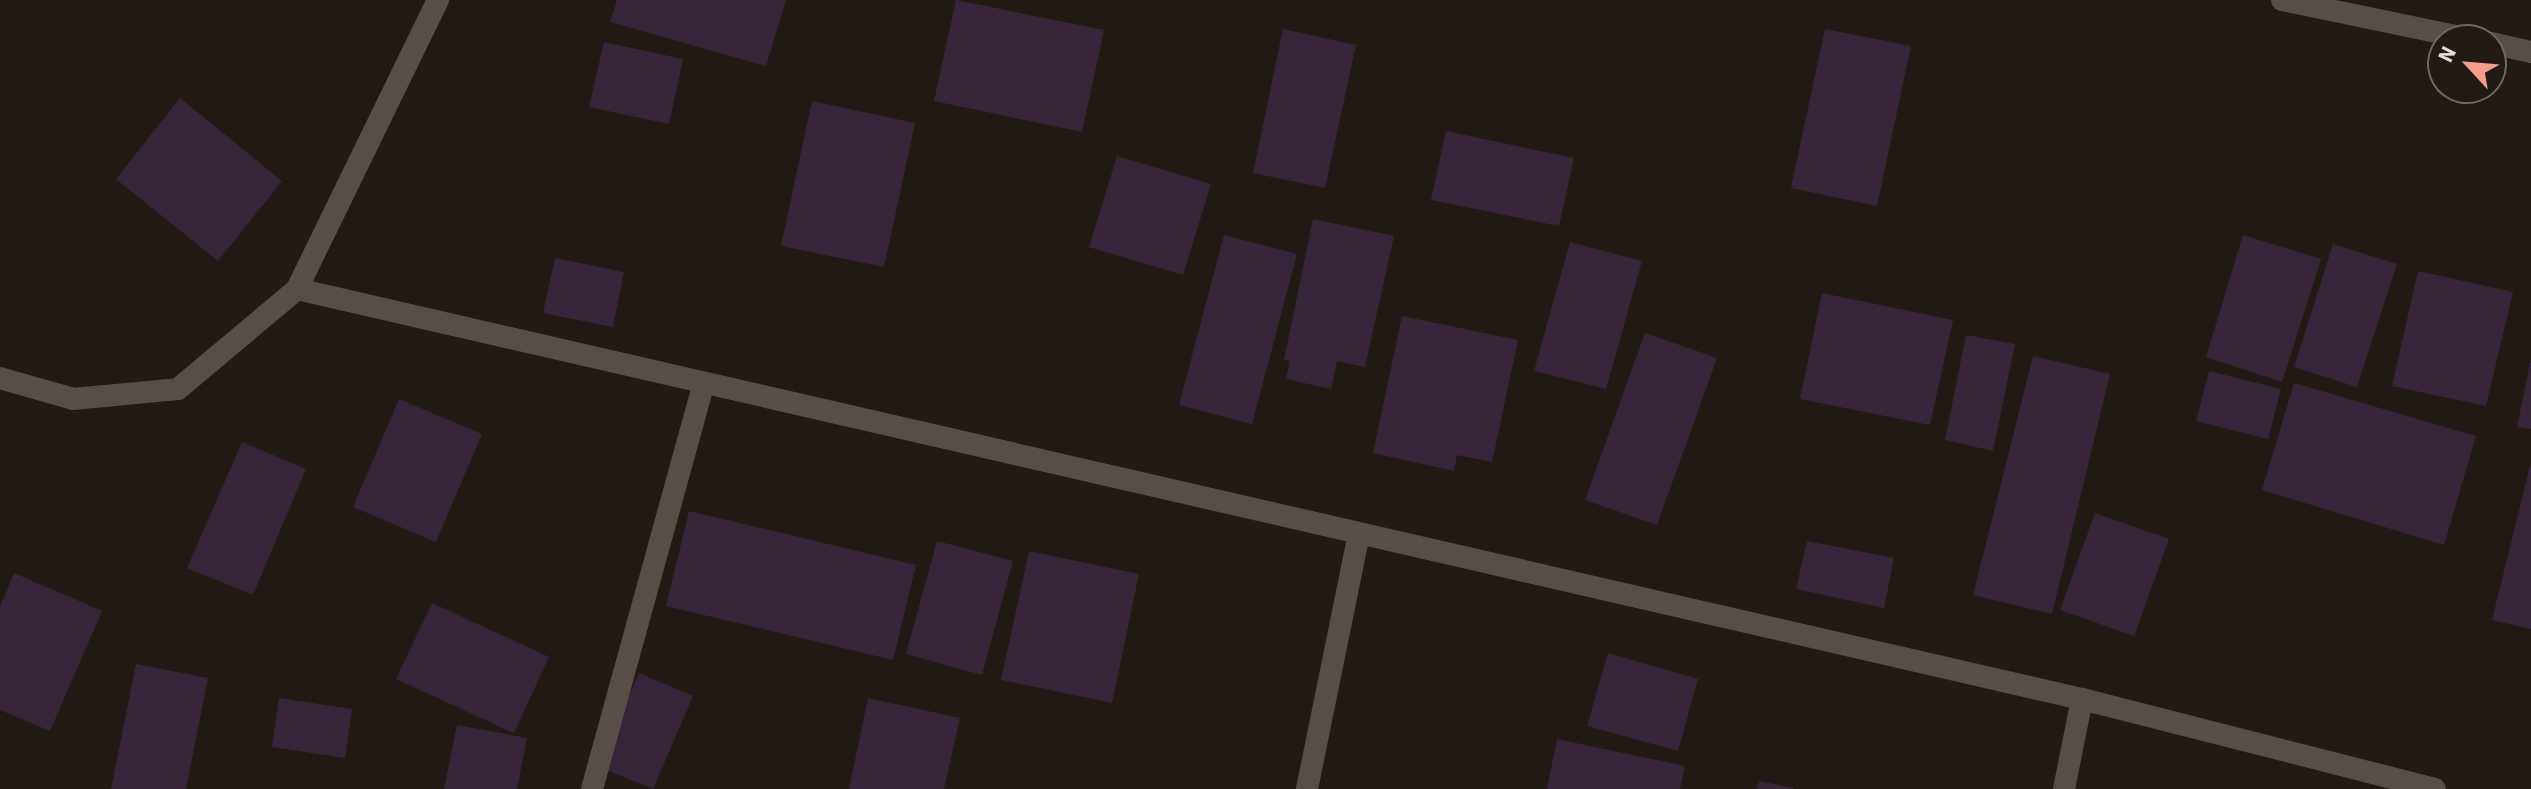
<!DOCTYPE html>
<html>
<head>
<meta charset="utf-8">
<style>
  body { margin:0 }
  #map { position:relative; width:2531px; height:789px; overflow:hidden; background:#221b15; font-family:"Source Sans 3",sans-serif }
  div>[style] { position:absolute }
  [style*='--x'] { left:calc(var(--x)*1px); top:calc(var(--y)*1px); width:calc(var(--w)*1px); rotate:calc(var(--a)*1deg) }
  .building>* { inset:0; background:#362539 }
  .minor>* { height:22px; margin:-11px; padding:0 11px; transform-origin:11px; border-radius:11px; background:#574e47 }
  span { translate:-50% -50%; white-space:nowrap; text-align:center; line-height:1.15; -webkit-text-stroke:8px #221b15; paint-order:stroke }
  .north { position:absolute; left:2427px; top:24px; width:80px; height:80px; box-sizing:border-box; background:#221b15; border:2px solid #6e6862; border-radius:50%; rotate:296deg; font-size:22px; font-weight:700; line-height:32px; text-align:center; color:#e0dbd6 }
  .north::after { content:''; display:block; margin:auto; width:28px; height:36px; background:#f49d8d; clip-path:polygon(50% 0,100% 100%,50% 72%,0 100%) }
</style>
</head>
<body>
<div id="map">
  <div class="building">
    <i style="clip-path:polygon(617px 0,786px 0,766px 66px,610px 22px)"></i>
    <i style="clip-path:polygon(956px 0,1104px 30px,1082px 132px,934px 101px)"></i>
    <i style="clip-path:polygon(1283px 29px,1356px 45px,1325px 188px,1253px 173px)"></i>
    <i style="clip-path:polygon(1825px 29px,1911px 46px,1877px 206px,1791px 188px)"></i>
    <i style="clip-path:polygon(604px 42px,683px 59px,669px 124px,589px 107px)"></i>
    <i style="clip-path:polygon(180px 98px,282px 181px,218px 261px,116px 179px)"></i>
    <i style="clip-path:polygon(812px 101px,915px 123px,884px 267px,781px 246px)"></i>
    <i style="clip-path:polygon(1446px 131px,1574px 158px,1559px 226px,1431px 200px)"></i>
    <i style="clip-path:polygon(1117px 156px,1211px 184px,1183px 275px,1089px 247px)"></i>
    <i style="clip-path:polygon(1313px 219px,1394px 236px,1365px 367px,1337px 361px,1331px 389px,1286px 379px,1290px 361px,1284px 360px)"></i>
    <i style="clip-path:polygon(1224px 235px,1297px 254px,1252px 424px,1179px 405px)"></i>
    <i style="clip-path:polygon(2243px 235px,2321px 259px,2282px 382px,2206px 357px)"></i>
    <i style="clip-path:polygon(1570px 242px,1642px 261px,1606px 389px,1534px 371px)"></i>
    <i style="clip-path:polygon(2333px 244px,2397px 264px,2357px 387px,2294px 367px)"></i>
    <i style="clip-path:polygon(555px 258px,624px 272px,613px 327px,543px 313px)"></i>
    <i style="clip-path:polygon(2418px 271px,2513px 292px,2486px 406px,2392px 386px)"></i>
    <i style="clip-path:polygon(1822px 293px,1953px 320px,1930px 425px,1800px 399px)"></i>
    <i style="clip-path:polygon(1402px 316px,1518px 340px,1492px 462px,1457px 455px,1454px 471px,1373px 453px)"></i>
    <i style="clip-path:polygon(1645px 333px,1717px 358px,1657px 525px,1585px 500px)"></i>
    <i style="clip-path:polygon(1966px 335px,2015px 344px,1993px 451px,1945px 440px)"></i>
    <i style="clip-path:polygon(2033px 356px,2110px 374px,2052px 614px,1973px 595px)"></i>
    <i style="clip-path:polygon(2530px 363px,2531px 363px,2531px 429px,2517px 427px)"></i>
    <i style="clip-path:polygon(2209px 371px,2281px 389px,2268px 439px,2196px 421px)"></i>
    <i style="clip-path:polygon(2294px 383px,2476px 436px,2444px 545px,2262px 490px)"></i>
    <i style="clip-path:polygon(399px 399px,482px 434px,436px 542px,353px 507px)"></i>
    <i style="clip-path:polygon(242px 442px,306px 469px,253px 595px,187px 568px)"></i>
    <i style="clip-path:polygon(2530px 466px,2531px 467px,2531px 629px,2492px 620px)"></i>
    <i style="clip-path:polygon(689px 511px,916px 565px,893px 660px,666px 606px)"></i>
    <i style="clip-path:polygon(2095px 513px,2169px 539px,2134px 636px,2060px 610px)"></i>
    <i style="clip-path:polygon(937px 541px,1013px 561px,982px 675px,906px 654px)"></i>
    <i style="clip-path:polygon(1807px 541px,1894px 558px,1884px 608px,1796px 589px)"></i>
    <i style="clip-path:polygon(1029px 551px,1139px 574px,1112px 703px,1001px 680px)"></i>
    <i style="clip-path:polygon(14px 573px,102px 611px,50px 731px,0 710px,0 607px)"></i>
    <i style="clip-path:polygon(432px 603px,549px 657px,514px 733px,396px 679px)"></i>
    <i style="clip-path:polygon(1608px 653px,1698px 679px,1678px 751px,1587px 726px)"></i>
    <i style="clip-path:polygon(136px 664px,208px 678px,186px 789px,111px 789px)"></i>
    <i style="clip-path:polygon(639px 673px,693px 696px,653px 789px,599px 767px)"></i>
    <i style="clip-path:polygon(279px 698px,352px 709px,345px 758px,272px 747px)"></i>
    <i style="clip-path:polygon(868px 698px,960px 718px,944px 789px,849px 789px)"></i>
    <i style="clip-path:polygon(457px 725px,527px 738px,517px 789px,444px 789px)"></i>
    <i style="clip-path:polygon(1557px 739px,1685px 766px,1680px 789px,1547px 789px)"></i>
    <i style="clip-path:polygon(1759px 781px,1793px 788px,1793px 789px,1757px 789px)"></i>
  </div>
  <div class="minor">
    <i style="--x:2282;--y:0;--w:197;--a:11.7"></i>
    <i style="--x:2491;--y:43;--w:41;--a:12.7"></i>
    <i style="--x:297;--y:289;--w:1831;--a:12.94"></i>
    <i style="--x:2082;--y:699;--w:364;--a:14.3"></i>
    <i style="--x:0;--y:378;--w:76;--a:16"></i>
    <i style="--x:73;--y:399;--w:105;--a:-5.4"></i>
    <i style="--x:178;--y:389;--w:155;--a:-40"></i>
    <i style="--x:297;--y:289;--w:322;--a:-64"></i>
    <i style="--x:592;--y:789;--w:421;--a:-74.6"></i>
    <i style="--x:1307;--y:789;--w:260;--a:-78.5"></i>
    <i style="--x:2064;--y:789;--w:92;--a:-78.7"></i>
  </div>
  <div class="north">N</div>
</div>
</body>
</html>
